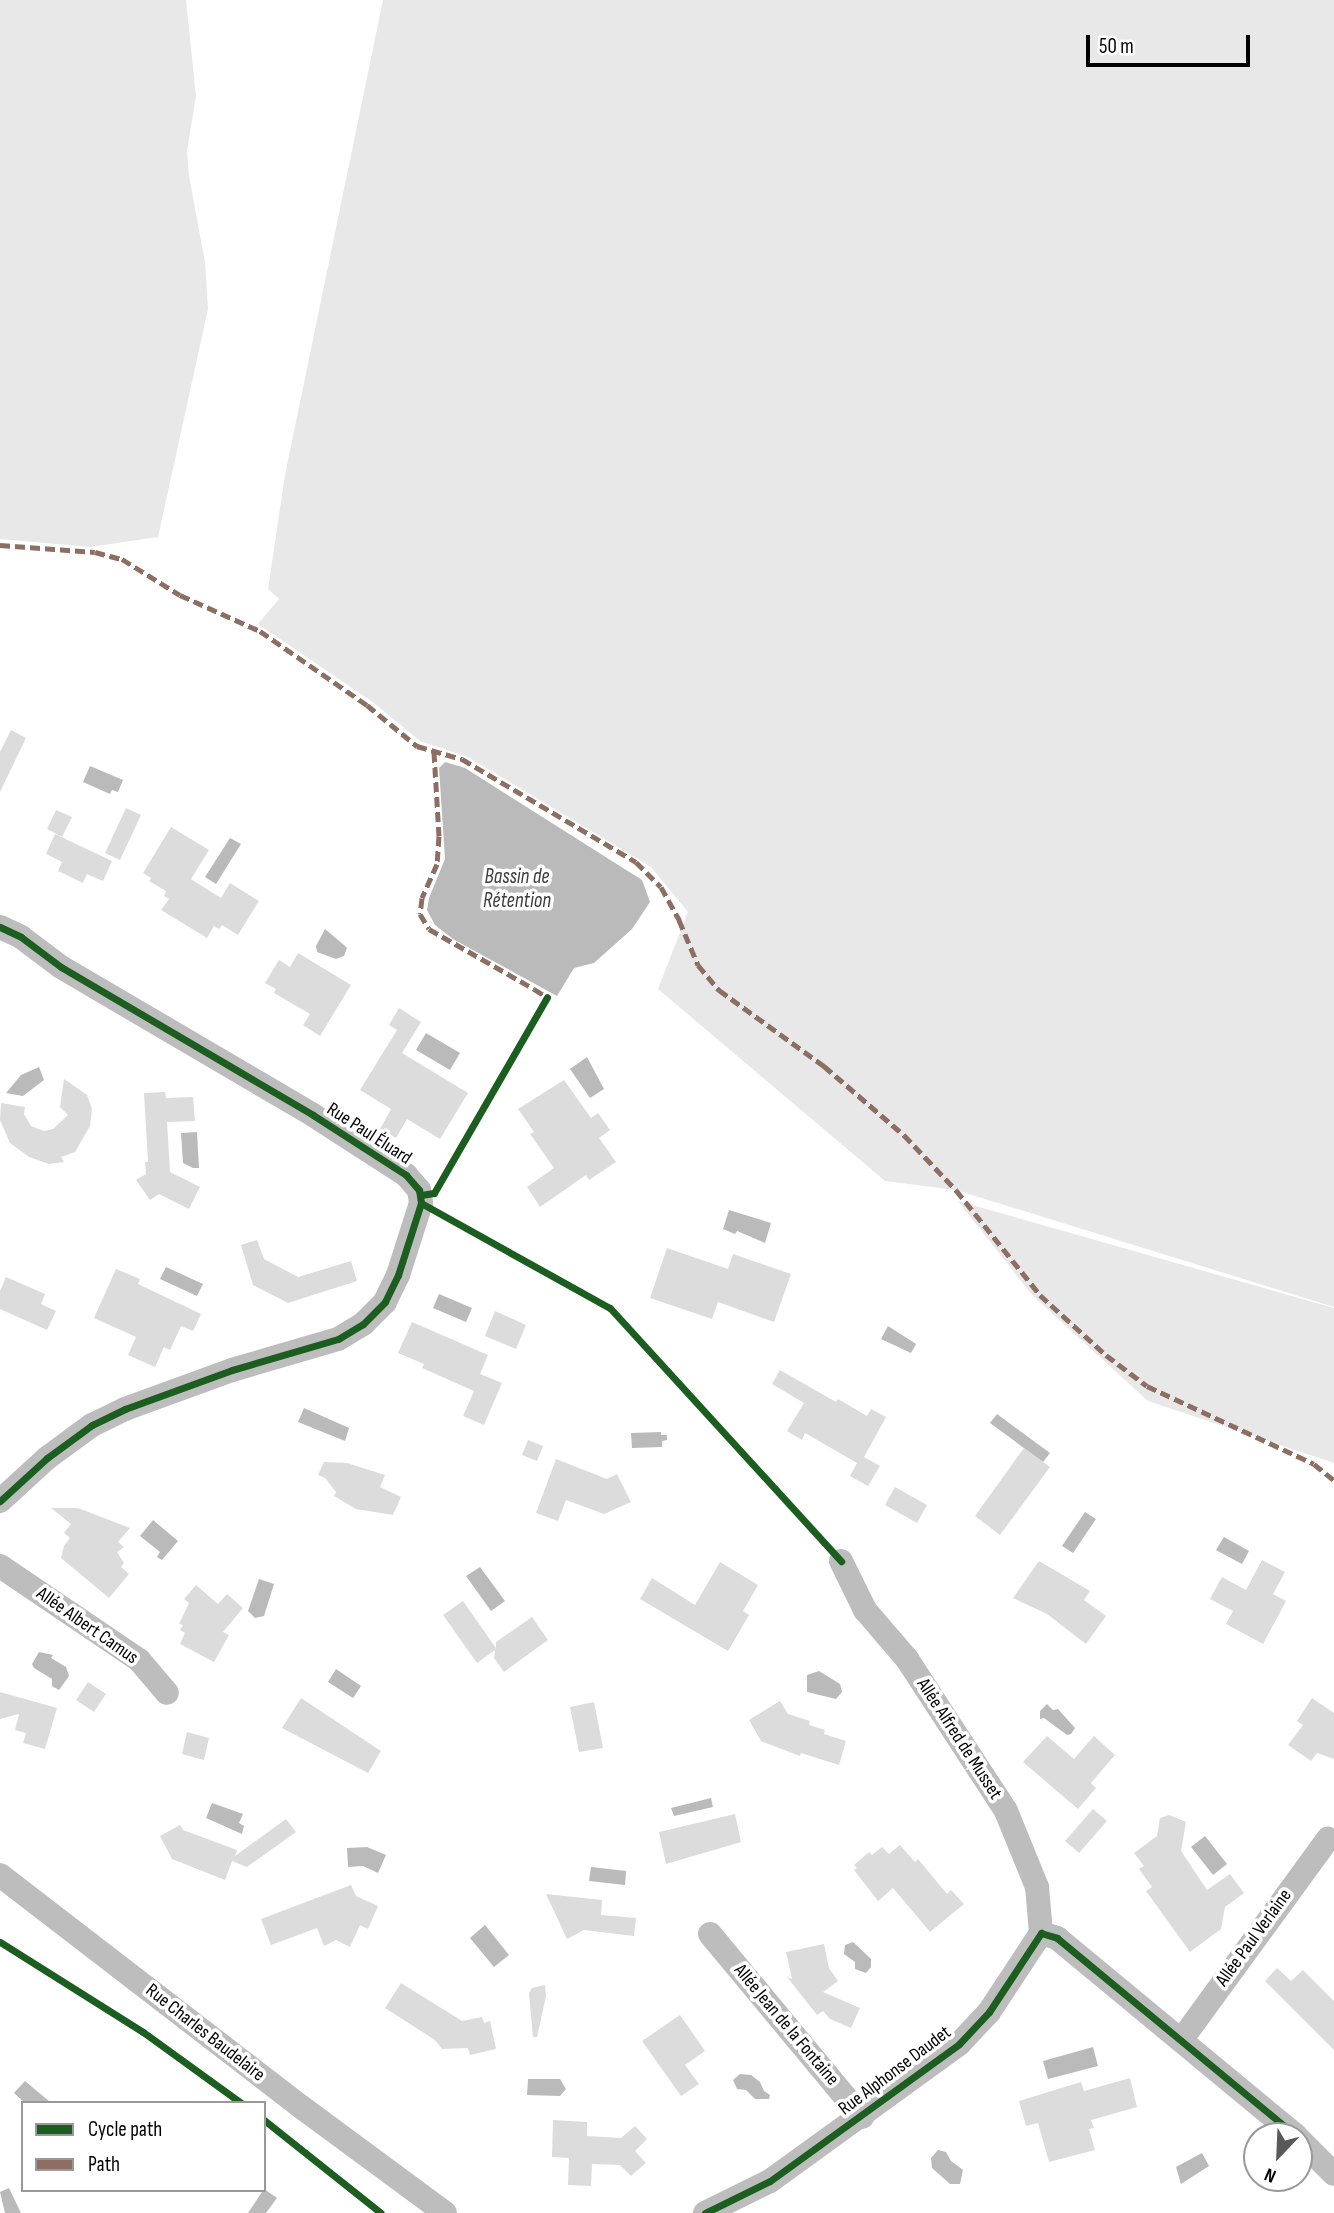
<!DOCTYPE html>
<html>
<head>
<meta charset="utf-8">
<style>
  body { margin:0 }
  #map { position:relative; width:1334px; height:2213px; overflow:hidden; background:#fff; font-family:"Sofia Sans Condensed",sans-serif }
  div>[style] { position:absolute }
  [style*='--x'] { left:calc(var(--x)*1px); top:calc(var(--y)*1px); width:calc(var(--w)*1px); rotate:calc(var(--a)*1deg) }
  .green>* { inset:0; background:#e8e8e8 }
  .water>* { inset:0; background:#bababa }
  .building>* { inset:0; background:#dcdcdc }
  .minor>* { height:24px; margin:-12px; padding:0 12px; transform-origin:12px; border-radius:12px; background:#bdbdbd }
  .quiet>* { height:5px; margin-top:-2.5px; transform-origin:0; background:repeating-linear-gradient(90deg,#8d6e63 0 10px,transparent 0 15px) }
  .cycleway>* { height:7px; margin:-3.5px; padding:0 3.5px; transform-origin:3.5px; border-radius:3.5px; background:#1b5e20 }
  span { translate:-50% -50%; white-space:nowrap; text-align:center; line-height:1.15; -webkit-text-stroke:7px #fff; paint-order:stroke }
  .street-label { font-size:19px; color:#000 }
  .water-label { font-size:21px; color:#3e3e3e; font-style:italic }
  .legend { position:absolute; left:21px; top:2101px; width:245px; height:91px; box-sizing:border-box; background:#fff; border:2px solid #999; margin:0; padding:9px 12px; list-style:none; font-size:21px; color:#000 }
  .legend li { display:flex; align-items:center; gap:14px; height:35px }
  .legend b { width:35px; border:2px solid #999 }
  .north { position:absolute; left:1243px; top:2122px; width:70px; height:70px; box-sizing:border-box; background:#fff; border:2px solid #999; border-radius:50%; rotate:203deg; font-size:19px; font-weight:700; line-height:28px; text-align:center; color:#000 }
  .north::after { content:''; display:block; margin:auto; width:24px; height:32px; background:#595959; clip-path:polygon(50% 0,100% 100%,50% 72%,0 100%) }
  .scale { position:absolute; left:1086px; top:35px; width:164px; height:32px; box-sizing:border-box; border:4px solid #000; border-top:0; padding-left:9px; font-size:21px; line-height:24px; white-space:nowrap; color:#000; -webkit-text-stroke:5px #fff; paint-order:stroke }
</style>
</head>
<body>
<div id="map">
  <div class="green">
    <i style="clip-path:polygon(0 0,186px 0,196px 96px,187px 151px,189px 176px,205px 262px,208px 309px,158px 537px,90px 547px,0 539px)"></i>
    <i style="clip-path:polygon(383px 0,1334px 0,1334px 1307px,956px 1190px,885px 1181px,658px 989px,688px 912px,651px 867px,468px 757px,420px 741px,374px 703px,258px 624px,279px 599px,268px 589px,285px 475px)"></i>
    <i style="clip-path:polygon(958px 1201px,1334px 1308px,1334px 1463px,1148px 1401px,1033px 1296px)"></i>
  </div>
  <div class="water">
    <i style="clip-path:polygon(445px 762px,465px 768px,642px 880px,650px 902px,632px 929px,594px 963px,574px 968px,557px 996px,453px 939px,435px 925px,427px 910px,429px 898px,445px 859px,439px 768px)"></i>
    <i style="clip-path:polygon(90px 766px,123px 780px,118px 792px,112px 790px,110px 794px,83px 782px)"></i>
    <i style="clip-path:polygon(230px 838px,241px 844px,216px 884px,205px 877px)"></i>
    <i style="clip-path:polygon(325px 929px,344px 945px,347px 948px,344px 956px,336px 959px,317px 952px,316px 946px)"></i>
    <i style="clip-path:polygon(426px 1033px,460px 1053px,450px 1070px,416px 1050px)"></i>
    <i style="clip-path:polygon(587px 1057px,604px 1089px,590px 1098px,570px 1069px)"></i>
    <i style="clip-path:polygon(39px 1067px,44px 1080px,23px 1096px,6px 1093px,21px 1075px)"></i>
    <i style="clip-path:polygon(197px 1132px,199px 1168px,193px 1168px,183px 1163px,181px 1133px)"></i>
    <i style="clip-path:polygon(729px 1210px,771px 1223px,765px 1243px,737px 1231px,735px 1234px,723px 1229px)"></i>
    <i style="clip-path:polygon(166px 1267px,203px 1284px,197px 1296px,160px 1279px)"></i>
    <i style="clip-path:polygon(439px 1294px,472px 1308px,466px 1322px,433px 1308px)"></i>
    <i style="clip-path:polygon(888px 1326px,916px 1344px,911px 1353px,881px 1339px)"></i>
    <i style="clip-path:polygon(304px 1408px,349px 1428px,345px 1441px,298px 1422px)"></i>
    <i style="clip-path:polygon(997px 1414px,1050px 1453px,1043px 1462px,990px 1423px)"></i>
    <i style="clip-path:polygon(661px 1432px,661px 1435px,667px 1435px,667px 1440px,662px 1441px,662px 1447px,632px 1448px,631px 1433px)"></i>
    <i style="clip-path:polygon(1085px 1512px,1096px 1519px,1073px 1553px,1062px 1546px)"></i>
    <i style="clip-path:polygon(153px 1520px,178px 1541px,162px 1560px,157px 1557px,160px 1552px,140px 1536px)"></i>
    <i style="clip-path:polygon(1224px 1537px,1249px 1551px,1242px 1564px,1216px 1550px)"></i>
    <i style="clip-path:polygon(480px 1567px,505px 1601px,491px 1611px,466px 1576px)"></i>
    <i style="clip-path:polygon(259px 1579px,274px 1584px,264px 1616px,255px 1618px,248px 1611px)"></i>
    <i style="clip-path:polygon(39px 1652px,53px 1655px,51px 1658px,66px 1667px,69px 1676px,59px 1690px,52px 1686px,52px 1679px,34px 1668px,32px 1664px)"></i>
    <i style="clip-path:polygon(336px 1669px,361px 1686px,353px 1698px,328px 1682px)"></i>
    <i style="clip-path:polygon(819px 1671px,840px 1684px,842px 1692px,836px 1699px,807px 1692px,807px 1675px)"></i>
    <i style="clip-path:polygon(1047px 1704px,1053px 1710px,1058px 1709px,1075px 1728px,1071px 1734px,1067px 1735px,1044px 1718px,1040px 1719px,1040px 1711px)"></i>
    <i style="clip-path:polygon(711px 1798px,713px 1807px,674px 1816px,671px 1808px)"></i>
    <i style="clip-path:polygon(212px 1803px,243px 1814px,239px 1823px,244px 1826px,242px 1834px,206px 1818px)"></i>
    <i style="clip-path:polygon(1205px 1836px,1227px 1864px,1213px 1875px,1191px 1847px)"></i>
    <i style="clip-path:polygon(367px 1847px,386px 1855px,378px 1873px,363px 1866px,348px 1867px,347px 1848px)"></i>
    <i style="clip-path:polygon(591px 1867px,626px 1871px,625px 1885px,589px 1881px)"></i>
    <i style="clip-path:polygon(485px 1925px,509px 1955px,494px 1967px,470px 1938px)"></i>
    <i style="clip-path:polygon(853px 1942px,871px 1959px,871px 1967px,866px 1973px,855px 1969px,855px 1962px,844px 1954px,845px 1945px)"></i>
    <i style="clip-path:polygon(1093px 2047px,1098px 2066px,1048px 2079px,1043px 2061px)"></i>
    <i style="clip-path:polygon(740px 2074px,751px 2075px,760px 2082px,764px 2091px,770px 2095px,769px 2099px,755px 2099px,746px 2090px,737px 2089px,733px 2080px)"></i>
    <i style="clip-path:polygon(528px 2079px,560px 2079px,566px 2089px,560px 2096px,527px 2095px)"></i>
    <i style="clip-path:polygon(25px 2081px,50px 2102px,49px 2103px,25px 2103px,14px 2093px)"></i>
    <i style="clip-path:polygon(938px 2150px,946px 2152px,951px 2161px,963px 2170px,960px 2184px,950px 2184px,932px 2168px,931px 2158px)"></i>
    <i style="clip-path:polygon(1202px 2153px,1209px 2166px,1181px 2184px,1176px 2167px)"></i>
    <i style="clip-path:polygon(9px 2188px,21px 2213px,5px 2213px,0 2192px)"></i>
    <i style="clip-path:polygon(264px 2189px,277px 2198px,266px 2213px,248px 2213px)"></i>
  </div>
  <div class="building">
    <i style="clip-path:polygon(11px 730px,26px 738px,0 792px,0 752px)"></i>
    <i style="clip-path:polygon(126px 808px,141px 815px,120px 860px,105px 853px)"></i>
    <i style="clip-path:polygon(56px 810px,72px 817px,62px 837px,47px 829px)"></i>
    <i style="clip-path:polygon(171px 827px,209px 850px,191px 879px,221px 898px,230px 883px,259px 901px,238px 935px,222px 925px,219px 929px,214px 926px,207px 938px,161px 910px,169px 899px,164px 896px,166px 891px,149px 881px,151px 878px,143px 873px)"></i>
    <i style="clip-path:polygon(55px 834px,112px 861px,103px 881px,87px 874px,83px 883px,58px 871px,62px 862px,46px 854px)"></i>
    <i style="clip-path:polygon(298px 953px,351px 985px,320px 1036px,303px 1025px,310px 1014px,274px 993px,276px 989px,265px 983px,279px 960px,290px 967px)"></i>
    <i style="clip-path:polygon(399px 1008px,421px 1022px,402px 1053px,468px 1093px,440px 1139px,407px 1119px,396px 1138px,380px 1129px,391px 1109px,360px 1090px,397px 1030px,389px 1025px)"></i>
    <i style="clip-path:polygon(64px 1079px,87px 1095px,92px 1109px,90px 1126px,75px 1152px,61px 1157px,64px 1162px,49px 1164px,29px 1157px,10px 1143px,0 1120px,1px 1103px,25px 1107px,24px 1114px,31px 1126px,44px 1131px,53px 1129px,68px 1115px,60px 1107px)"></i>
    <i style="clip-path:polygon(564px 1080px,591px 1118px,598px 1113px,610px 1130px,599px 1138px,616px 1162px,589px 1180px,586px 1175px,540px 1207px,527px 1187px,554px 1168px,530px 1134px,534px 1132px,518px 1109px)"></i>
    <i style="clip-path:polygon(165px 1092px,166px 1098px,193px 1097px,195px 1121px,167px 1122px,170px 1172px,200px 1187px,189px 1209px,159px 1194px,150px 1200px,136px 1180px,146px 1174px,145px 1162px,148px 1162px,144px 1093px)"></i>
    <i style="clip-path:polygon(257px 1240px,264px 1259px,298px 1277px,351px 1261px,357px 1281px,288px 1303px,253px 1285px,241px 1245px)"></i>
    <i style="clip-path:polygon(667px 1248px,728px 1269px,733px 1254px,791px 1274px,774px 1322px,718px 1302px,712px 1319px,650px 1298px)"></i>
    <i style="clip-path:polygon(116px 1269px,140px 1279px,138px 1284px,201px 1314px,193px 1331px,181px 1326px,170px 1350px,164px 1347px,155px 1367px,128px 1355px,136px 1337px,94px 1318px)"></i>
    <i style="clip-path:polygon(6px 1277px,45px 1294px,41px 1304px,56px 1311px,47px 1330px,0 1309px,0 1291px)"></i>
    <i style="clip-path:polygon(495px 1311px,526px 1325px,516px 1349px,485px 1336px)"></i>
    <i style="clip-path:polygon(412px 1322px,488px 1355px,480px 1374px,502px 1383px,484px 1425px,463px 1416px,474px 1391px,422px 1368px,424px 1364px,398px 1353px)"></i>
    <i style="clip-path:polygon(780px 1370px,836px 1402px,838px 1399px,867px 1416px,871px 1409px,886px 1417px,864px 1457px,880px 1466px,868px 1486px,850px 1476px,857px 1463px,805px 1433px,802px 1440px,787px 1431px,804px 1403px,772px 1384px)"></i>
    <i style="clip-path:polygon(528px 1440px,543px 1446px,537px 1461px,522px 1455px)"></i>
    <i style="clip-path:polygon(1024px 1448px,1050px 1467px,1000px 1535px,975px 1516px)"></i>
    <i style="clip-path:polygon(556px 1459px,607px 1479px,617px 1474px,631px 1502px,604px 1514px,566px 1500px,558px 1521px,536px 1513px)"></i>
    <i style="clip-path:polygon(324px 1462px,347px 1463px,385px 1475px,380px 1487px,401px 1497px,393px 1515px,356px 1509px,334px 1496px,336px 1492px,325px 1478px,318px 1475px)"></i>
    <i style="clip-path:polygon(895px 1487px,927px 1505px,917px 1523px,885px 1505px)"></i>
    <i style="clip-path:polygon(51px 1508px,78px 1508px,130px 1528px,118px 1542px,124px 1547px,117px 1552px,124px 1563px,121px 1567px,129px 1574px,109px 1598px,61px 1558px,64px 1546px,70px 1538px,64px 1533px,71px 1524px)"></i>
    <i style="clip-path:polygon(1262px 1560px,1285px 1572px,1273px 1594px,1286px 1601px,1263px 1644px,1226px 1624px,1233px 1611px,1210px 1599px,1222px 1577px,1246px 1590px)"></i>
    <i style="clip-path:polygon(1039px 1561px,1090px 1591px,1084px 1600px,1106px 1616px,1086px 1644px,1047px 1614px,1013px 1598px)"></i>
    <i style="clip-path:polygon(720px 1562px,758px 1585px,743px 1611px,749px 1615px,728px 1651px,640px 1599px,652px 1578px,695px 1605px)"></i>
    <i style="clip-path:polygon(196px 1585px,218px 1604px,227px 1594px,243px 1608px,223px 1632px,229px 1635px,214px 1662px,180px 1644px,185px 1633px,180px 1630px,183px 1625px,179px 1624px,189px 1603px,184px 1599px)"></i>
    <i style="clip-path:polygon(463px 1601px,496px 1648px,496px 1642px,532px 1617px,548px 1640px,504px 1672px,494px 1658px,495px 1650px,477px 1663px,443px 1615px)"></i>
    <i style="clip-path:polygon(88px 1682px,106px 1694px,94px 1712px,76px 1700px)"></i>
    <i style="clip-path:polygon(0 1692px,57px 1708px,45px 1749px,23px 1743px,26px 1733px,15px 1730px,19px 1714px,0 1719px)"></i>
    <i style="clip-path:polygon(301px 1698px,381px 1751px,368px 1773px,282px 1728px)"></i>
    <i style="clip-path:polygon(1312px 1698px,1334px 1713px,1334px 1759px,1317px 1753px,1311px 1761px,1288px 1745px,1303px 1725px,1297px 1721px)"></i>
    <i style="clip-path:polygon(780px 1701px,788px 1714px,810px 1721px,809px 1725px,825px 1730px,824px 1734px,846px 1741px,839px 1765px,801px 1753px,800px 1756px,761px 1741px,749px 1720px)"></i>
    <i style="clip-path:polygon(594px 1702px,603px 1748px,579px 1752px,570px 1707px)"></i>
    <i style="clip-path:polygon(187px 1732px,209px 1738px,204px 1760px,182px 1754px)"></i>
    <i style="clip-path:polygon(1047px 1736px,1074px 1759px,1094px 1736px,1115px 1755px,1091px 1783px,1096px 1788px,1078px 1809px,1023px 1762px)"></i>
    <i style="clip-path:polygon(1093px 1809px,1107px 1821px,1079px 1853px,1065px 1841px)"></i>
    <i style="clip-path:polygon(735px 1814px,741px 1842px,666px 1864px,659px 1832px)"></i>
    <i style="clip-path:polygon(1169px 1815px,1186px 1822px,1181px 1851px,1207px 1890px,1230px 1874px,1244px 1893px,1225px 1907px,1221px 1929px,1190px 1952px,1146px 1891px,1152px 1887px,1139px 1869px,1144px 1866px,1134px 1853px,1157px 1836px,1160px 1818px)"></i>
    <i style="clip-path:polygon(286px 1819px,296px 1832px,247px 1867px,232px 1861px,225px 1880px,172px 1859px,160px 1836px,180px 1825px,183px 1830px,237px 1850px,235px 1856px)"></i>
    <i style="clip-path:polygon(900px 1845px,915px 1862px,918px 1859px,947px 1894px,951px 1890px,964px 1904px,930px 1932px,893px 1888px,878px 1901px,854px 1870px,857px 1868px,854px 1865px,869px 1852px,872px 1855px,882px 1847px,889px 1854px)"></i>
    <i style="clip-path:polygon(351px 1885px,356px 1896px,378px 1906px,368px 1929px,360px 1925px,350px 1947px,336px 1940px,324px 1946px,317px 1928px,271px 1945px,261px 1919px)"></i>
    <i style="clip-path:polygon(546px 1894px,602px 1900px,601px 1915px,636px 1918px,634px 1936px,584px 1930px,567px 1939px)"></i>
    <i style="clip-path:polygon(824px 1944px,829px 1968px,838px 1981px,823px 1992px,860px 2008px,851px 2028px,830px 2019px,823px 2011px,817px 2015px,787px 1977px,792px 1979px,786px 1952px)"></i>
    <i style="clip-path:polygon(1277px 1968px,1291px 1981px,1303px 1970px,1334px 2001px,1334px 2050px,1265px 1981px)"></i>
    <i style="clip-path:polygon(401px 1983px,462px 2021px,482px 2017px,484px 2023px,490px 2021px,496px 2049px,470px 2055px,468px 2048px,442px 2049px,435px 2040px,385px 2008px)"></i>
    <i style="clip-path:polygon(545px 1985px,546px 1996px,537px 2037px,533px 2037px,529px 1993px,532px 1988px)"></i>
    <i style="clip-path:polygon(680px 2015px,705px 2051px,685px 2065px,699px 2084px,681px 2096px,642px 2041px)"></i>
    <i style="clip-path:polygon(1130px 2078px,1137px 2107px,1091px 2120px,1094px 2128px,1089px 2129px,1095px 2150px,1049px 2162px,1038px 2123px,1026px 2126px,1019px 2101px,1081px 2082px,1084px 2091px)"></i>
    <i style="clip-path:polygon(553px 2120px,587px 2122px,587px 2136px,621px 2138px,635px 2126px,647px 2139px,635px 2151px,646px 2163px,631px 2176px,620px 2165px,592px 2164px,591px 2186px,568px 2185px,569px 2158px,552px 2157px)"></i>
  </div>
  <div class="minor">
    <i style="--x:0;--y:927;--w:23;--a:25"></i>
    <i style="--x:21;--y:937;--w:50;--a:36.9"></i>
    <i style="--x:61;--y:967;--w:292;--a:30.4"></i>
    <i style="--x:313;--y:1115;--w:111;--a:32.8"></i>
    <i style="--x:406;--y:1175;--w:20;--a:49"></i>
    <i style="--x:419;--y:1190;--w:13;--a:81"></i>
    <i style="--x:421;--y:1203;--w:76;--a:107.7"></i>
    <i style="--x:398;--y:1275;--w:30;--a:116"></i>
    <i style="--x:385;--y:1302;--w:31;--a:135"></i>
    <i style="--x:363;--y:1324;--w:29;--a:149"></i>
    <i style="--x:338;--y:1339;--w:110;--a:163.7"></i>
    <i style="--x:232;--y:1370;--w:114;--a:160"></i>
    <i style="--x:125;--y:1409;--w:37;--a:154"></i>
    <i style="--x:92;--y:1425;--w:56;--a:143.7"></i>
    <i style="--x:47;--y:1458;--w:64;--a:137.5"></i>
    <i style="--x:841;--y:1561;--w:55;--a:63.9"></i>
    <i style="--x:865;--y:1610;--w:65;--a:49.4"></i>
    <i style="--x:907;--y:1659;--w:181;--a:56.9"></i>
    <i style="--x:1006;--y:1811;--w:82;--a:67.8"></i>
    <i style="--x:1037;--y:1887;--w:46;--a:85"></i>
    <i style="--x:0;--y:1566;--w:168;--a:34.1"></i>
    <i style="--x:139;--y:1660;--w:43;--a:49.7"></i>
    <i style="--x:0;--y:1875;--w:379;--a:37.6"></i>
    <i style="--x:300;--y:2106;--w:180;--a:36.4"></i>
    <i style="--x:710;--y:1934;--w:238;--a:50.3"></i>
    <i style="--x:1182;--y:2039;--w:248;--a:-53.9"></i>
    <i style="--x:1299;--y:2139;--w:49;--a:45"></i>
    <i style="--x:705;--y:2213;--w:72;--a:-26.2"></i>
    <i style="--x:770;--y:2181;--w:233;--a:-35.9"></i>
    <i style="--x:959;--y:2044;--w:44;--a:-46.8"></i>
    <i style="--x:989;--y:2012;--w:95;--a:-56.6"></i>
    <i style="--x:1041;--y:1933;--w:17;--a:17"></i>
    <i style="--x:1057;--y:1938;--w:310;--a:39.6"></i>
  </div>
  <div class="quiet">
    <i style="--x:0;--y:545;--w:95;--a:4.2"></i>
    <i style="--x:95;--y:552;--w:28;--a:15"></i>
    <i style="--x:122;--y:559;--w:68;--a:31.8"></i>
    <i style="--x:180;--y:595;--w:88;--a:24.2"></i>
    <i style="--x:260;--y:631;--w:130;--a:34.7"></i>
    <i style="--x:367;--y:705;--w:65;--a:39.4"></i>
    <i style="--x:417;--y:746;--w:47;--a:16.1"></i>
    <i style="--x:462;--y:759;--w:202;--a:30.6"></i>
    <i style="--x:636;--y:862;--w:35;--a:45"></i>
    <i style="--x:661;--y:887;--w:38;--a:61"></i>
    <i style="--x:679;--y:920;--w:49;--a:67.1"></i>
    <i style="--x:698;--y:965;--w:33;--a:50"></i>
    <i style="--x:719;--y:990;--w:130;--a:35.9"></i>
    <i style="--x:824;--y:1066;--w:106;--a:40.8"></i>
    <i style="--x:904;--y:1135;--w:76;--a:46.6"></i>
    <i style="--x:956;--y:1190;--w:134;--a:51.3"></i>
    <i style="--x:1040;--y:1295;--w:89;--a:42.3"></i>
    <i style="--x:1106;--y:1355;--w:51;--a:37.1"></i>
    <i style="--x:1147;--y:1386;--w:184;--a:25"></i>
    <i style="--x:1314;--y:1464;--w:26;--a:39"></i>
    <i style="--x:434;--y:752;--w:84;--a:86.6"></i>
    <i style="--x:439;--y:836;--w:28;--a:94"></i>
    <i style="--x:437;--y:864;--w:37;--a:114"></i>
    <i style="--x:422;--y:898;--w:16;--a:97"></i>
    <i style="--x:420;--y:914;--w:17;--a:59"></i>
    <i style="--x:429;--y:929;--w:121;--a:29.7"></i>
    <i style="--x:534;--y:989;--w:15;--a:32"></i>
    <i style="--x:547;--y:997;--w:6;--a:121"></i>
  </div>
  <div class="cycleway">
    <i style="--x:0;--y:927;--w:23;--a:25"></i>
    <i style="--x:21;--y:937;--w:50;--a:36.9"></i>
    <i style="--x:61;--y:967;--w:292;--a:30.4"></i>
    <i style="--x:313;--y:1115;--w:111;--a:32.8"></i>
    <i style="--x:406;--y:1175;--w:20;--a:49"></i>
    <i style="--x:419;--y:1190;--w:13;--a:81"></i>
    <i style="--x:421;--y:1203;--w:76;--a:107.7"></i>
    <i style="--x:398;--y:1275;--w:30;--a:116"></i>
    <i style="--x:385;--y:1302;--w:31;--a:135"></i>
    <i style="--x:363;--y:1324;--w:29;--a:149"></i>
    <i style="--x:338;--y:1339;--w:110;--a:163.7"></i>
    <i style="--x:232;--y:1370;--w:114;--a:160"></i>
    <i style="--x:125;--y:1409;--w:37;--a:154"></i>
    <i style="--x:92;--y:1425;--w:56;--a:143.7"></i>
    <i style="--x:47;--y:1458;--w:64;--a:137.5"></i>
    <i style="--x:421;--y:1195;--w:13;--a:-9"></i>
    <i style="--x:434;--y:1193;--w:226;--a:-60"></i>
    <i style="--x:421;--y:1203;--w:216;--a:29.1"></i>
    <i style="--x:610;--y:1308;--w:343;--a:47.6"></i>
    <i style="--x:0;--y:1942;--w:169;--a:32.2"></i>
    <i style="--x:143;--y:2032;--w:121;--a:35.9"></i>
    <i style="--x:264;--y:2120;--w:149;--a:38.5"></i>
    <i style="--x:705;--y:2213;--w:72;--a:-26.2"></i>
    <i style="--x:770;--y:2181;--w:233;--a:-35.9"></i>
    <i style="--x:959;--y:2044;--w:44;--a:-46.8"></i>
    <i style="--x:989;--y:2012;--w:95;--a:-56.6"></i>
    <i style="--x:1041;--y:1933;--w:17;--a:17"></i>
    <i style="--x:1057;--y:1938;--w:310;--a:39.6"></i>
  </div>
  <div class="street-label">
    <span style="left:369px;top:1134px;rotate:33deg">Rue Paul Éluard</span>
    <span style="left:87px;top:1626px;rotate:35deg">Allée Albert Camus</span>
    <span style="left:959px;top:1739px;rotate:57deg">Allée Alfred de Musset</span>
    <span style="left:1254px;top:1938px;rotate:-54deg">Allée Paul Verlaine</span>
    <span style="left:786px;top:2025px;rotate:50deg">Allée Jean de la Fontaine</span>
    <span style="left:205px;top:2033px;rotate:38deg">Rue Charles Baudelaire</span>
    <span style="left:895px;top:2071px;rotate:-37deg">Rue Alphonse Daudet</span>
  </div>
  <div class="water-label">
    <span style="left:517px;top:889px">Bassin de<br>Rétention</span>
  </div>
  <ul class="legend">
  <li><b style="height:9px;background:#1b5e20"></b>Cycle path</li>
  <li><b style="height:9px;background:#8d6e63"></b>Path</li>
  </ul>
  <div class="north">N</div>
  <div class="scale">50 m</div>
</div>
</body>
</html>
